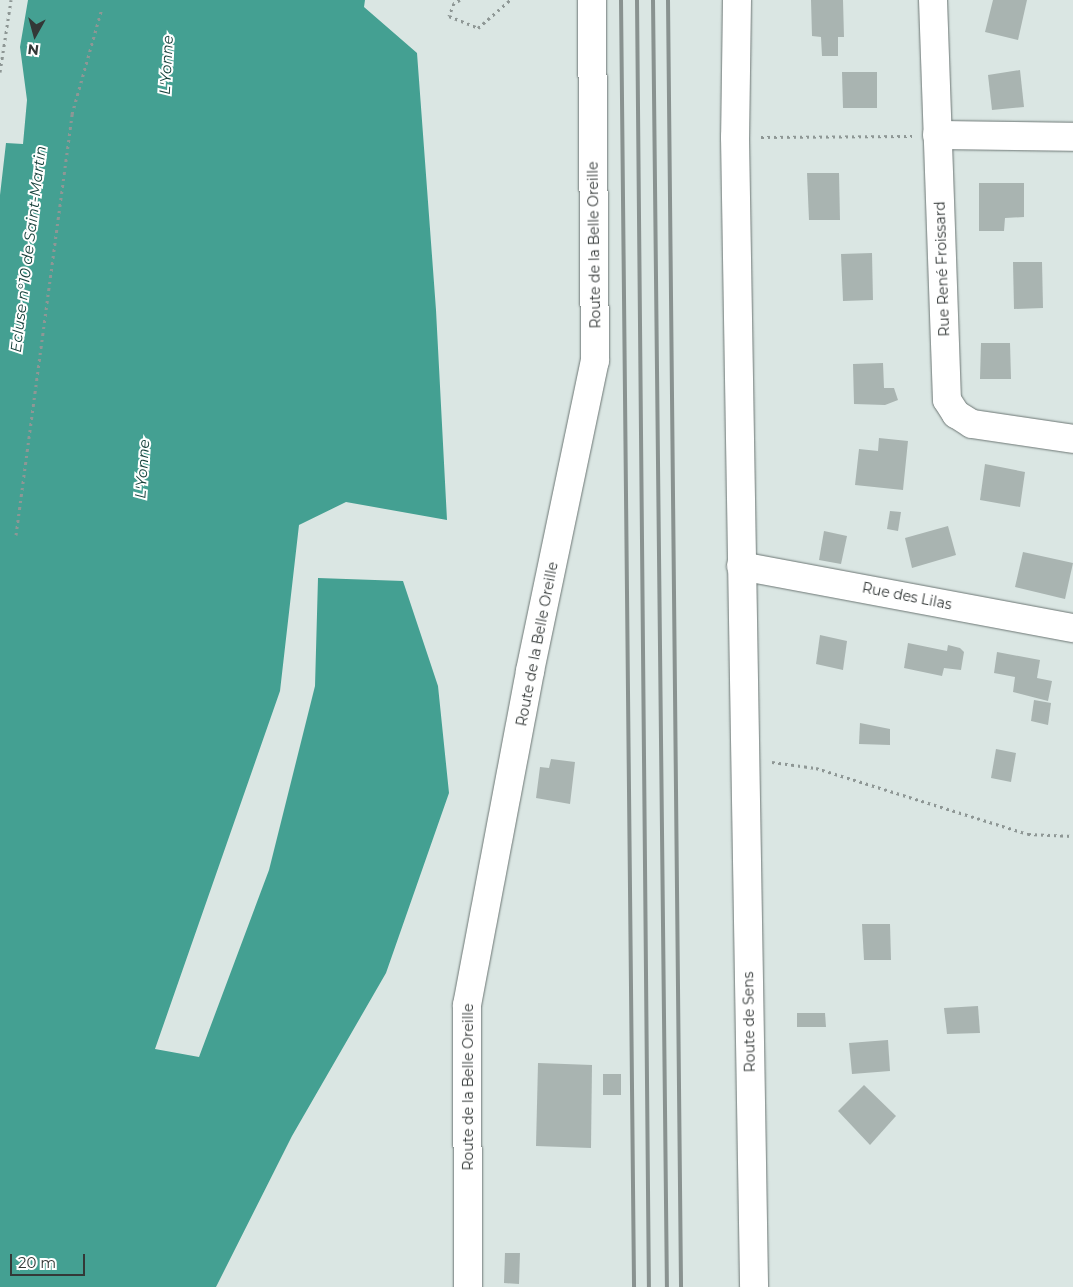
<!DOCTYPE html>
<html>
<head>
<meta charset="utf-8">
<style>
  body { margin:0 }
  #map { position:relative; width:1073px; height:1287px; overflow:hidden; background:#dae6e3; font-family:Montserrat,sans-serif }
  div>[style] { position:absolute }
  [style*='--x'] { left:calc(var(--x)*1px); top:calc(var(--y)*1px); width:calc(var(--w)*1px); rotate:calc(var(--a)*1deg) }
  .water>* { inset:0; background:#44a092 }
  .building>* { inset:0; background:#a9b4b1 }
  .path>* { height:3px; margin-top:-1.5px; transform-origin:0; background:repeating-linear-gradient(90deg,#8e9795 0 2.5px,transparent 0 6.5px) }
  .roads { filter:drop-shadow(0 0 1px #6c7674) drop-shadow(0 0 1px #6c7674) }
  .minor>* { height:28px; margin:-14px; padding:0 14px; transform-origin:14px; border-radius:14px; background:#fff }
  .secondary>* { height:28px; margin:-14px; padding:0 14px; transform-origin:14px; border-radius:14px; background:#fff }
  .rail>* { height:4px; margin:-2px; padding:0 2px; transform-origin:2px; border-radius:2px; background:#899290 }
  span { translate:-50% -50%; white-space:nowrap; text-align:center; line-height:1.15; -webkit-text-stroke:4px #fff; paint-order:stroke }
  .street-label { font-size:14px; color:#333837 }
  .water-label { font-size:15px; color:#18423c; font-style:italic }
  .north { position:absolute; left:10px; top:10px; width:50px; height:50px; -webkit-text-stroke:4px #fff; paint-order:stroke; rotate:187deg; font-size:14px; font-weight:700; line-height:20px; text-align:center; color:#333837 }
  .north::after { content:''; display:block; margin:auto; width:18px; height:22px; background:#333837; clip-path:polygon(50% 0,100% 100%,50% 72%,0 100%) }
  .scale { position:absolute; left:10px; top:1254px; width:75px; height:22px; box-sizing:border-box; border:2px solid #333837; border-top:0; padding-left:6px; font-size:15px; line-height:18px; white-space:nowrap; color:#333837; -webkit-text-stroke:4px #fff; paint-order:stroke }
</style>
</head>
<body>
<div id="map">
  <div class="water">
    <i style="clip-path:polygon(28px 0,365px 0,364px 7px,417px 53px,436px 310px,447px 520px,346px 502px,299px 525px,280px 691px,155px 1049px,199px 1057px,269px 870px,315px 686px,318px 578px,403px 581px,438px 686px,449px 793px,386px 973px,292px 1136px,216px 1287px,0 1287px,0 195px,6px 143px,23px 144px,27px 100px,20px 47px)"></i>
  </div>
  <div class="building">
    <i style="clip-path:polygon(811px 0,843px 0,844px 37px,838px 37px,838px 56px,822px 56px,821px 37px,812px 36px)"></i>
    <i style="clip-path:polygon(993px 0,1027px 0,1018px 40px,985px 32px)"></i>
    <i style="clip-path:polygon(1020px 70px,1024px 107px,992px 110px,988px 75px)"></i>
    <i style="clip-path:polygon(842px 72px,877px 72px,877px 108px,843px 108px)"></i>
    <i style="clip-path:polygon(807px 173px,839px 173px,840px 220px,809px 220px)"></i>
    <i style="clip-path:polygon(979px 183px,1024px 183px,1024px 217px,1005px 218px,1004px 231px,979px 231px)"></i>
    <i style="clip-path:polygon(872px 253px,873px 300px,843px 301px,841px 254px)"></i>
    <i style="clip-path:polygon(1013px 262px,1042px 262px,1043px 308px,1014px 309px)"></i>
    <i style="clip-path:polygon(981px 343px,1010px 343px,1011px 379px,980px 379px)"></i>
    <i style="clip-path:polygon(883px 363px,884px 388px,894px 388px,898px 400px,885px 405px,854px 404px,853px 364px)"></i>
    <i style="clip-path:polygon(879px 438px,908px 441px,903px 490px,855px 485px,859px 449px,878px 451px)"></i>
    <i style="clip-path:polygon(985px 464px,1025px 472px,1020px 507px,980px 500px)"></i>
    <i style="clip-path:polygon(890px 511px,901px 512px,898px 531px,887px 529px)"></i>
    <i style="clip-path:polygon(948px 526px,956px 555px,912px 568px,905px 538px)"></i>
    <i style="clip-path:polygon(824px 531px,847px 536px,841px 564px,819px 560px)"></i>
    <i style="clip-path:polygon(1023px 552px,1073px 563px,1065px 599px,1015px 587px)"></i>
    <i style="clip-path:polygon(820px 635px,847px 641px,843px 670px,816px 664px)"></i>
    <i style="clip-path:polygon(908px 643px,947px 651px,948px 645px,960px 648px,964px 652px,961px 670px,944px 668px,942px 676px,904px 668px)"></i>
    <i style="clip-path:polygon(997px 652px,1040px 660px,1037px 678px,1052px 681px,1048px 701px,1013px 692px,1015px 677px,994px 673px)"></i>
    <i style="clip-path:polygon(1034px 700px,1051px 703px,1048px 725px,1031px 721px)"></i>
    <i style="clip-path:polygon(860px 723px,890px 729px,890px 745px,859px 744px)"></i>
    <i style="clip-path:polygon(996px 749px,1016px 753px,1011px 782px,991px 778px)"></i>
    <i style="clip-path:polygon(551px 759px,575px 762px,570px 804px,536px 798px,540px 767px,549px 768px)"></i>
    <i style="clip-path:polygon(862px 924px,890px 924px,891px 960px,864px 960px)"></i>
    <i style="clip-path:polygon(978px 1006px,980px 1033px,947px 1034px,944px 1008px)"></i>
    <i style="clip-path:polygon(797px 1013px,825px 1013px,826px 1027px,797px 1027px)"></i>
    <i style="clip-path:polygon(888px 1040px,890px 1071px,852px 1074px,849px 1043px)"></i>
    <i style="clip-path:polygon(538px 1063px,592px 1065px,591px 1148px,536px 1146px)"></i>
    <i style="clip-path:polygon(603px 1074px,621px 1074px,621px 1095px,603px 1095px)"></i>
    <i style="clip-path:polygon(864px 1085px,896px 1116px,870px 1145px,838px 1111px)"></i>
    <i style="clip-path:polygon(505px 1253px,520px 1253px,519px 1284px,504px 1283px)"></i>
  </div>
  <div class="path">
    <i style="--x:460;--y:0;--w:7;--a:153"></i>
    <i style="--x:454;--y:3;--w:14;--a:111"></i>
    <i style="--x:449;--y:16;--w:31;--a:22"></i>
    <i style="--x:478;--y:28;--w:43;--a:-41.2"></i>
    <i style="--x:0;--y:72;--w:73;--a:-81.3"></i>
    <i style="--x:761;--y:137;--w:151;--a:-0.4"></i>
    <i style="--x:16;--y:535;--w:425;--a:-82.4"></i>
    <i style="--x:72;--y:114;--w:110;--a:-74.2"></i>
    <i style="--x:772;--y:762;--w:44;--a:7.8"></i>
    <i style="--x:816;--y:768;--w:222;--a:17.3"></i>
    <i style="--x:1028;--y:834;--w:45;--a:2.5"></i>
  </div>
  <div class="roads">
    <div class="minor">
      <i style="--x:933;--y:0;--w:400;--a:88"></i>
      <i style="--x:947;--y:400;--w:17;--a:57"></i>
      <i style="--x:956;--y:414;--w:19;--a:32"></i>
      <i style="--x:972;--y:424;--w:102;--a:8.4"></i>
      <i style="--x:937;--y:135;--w:136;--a:0.8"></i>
      <i style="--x:741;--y:566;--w:338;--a:10.6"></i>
      <i style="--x:468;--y:1287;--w:282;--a:-90.2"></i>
      <i style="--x:467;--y:1005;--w:340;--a:-79.3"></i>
      <i style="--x:530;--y:671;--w:317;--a:-78.2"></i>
      <i style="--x:595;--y:361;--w:361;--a:-90.5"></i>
    </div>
    <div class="secondary">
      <i style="--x:737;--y:0;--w:137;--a:90.8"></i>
      <i style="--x:735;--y:137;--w:1150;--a:89.05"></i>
    </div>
  </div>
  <div class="rail">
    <i style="--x:621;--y:0;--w:1287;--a:89.42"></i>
    <i style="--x:637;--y:0;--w:1287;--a:89.47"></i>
    <i style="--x:653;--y:0;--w:1287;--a:89.38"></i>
    <i style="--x:668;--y:0;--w:1287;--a:89.42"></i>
  </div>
  <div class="street-label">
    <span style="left:594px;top:245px;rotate:-91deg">Route de la Belle Oreille</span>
    <span style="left:942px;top:269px;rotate:-92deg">Rue René Froissard</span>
    <span style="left:907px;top:596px;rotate:11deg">Rue des Lilas</span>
    <span style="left:537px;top:644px;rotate:-79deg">Route de la Belle Oreille</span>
    <span style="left:749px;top:1022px;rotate:-91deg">Route de Sens</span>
    <span style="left:468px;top:1087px;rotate:-90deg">Route de la Belle Oreille</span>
  </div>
  <div class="water-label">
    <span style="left:166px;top:65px;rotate:-87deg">L'Yonne</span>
    <span style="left:28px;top:249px;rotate:-83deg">Ecluse n°10 de Saint-Martin</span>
    <span style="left:142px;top:469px;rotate:-86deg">L'Yonne</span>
  </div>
  <div class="north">N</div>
  <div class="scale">20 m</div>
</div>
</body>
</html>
